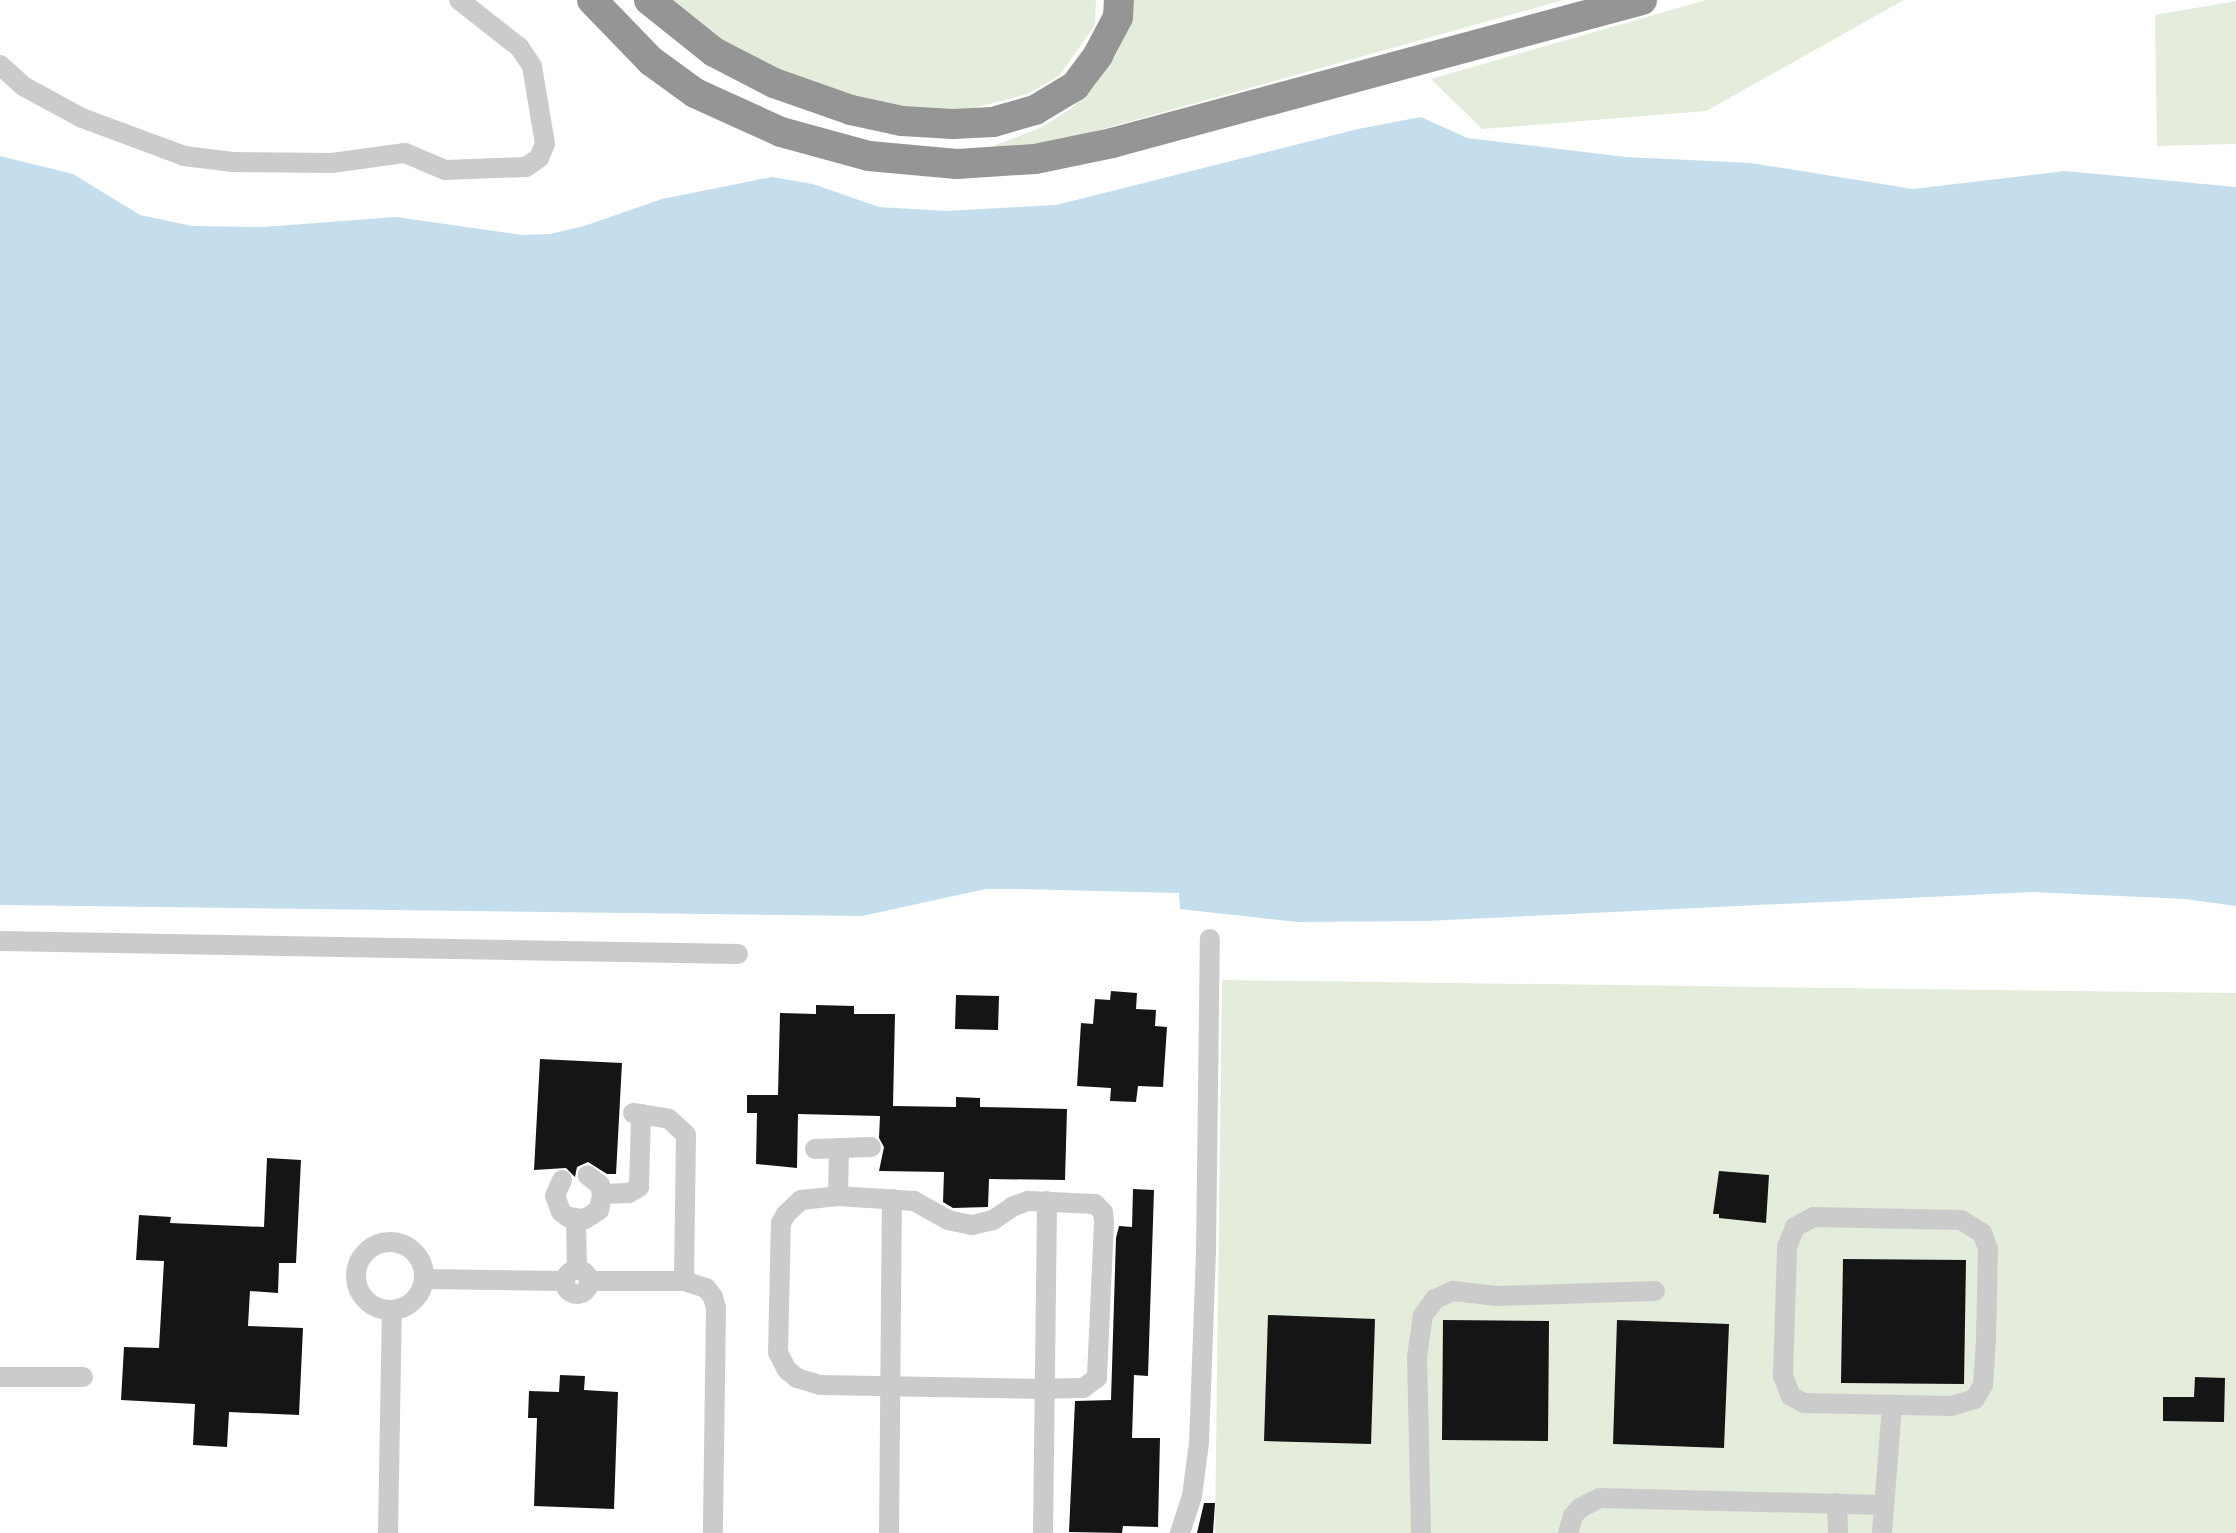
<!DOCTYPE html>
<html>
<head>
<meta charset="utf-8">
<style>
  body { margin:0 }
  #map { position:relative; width:2236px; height:1533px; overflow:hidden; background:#fff; font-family:Commissioner,sans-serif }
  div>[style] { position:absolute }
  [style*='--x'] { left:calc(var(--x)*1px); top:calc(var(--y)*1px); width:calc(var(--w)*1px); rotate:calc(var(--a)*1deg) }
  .green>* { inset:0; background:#e4eddb }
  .water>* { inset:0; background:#c5deee }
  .building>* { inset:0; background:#151515 }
  .minor>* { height:20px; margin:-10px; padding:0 10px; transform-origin:10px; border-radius:10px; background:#cbcbcb }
  .minor>.ring { margin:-10px; padding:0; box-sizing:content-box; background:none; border:20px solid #cbcbcb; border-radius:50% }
  .highway>* { height:30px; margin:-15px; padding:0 15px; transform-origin:15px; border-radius:15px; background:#959595 }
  span { translate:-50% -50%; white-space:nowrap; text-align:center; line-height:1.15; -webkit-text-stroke:8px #fff; paint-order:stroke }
</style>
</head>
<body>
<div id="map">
  <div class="green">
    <i style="clip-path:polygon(666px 0,1096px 0,1095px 25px,1059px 76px,1028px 94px,970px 109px,927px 113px,845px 102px,719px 45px)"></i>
    <i style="clip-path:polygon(1132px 0,1564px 0,1074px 137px,1029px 147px,980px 151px,1040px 128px,1069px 110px,1093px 88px,1116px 55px,1130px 20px)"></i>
    <i style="clip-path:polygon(1706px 0,1904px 0,1706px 111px,1482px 129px,1431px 79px)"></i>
    <i style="clip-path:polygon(2236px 1px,2236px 144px,2157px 146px,2155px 15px)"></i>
    <i style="clip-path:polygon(1222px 980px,2236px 993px,2236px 1533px,1215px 1533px)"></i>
  </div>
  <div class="water">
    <i style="clip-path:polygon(1421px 117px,1467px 138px,1626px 157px,1751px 163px,1913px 189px,2065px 171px,2236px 187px,2236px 906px,2185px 899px,2033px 892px,1426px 921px,1298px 922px,1180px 909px,1179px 893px,1012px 889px,986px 889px,862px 916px,0 905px,0 156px,73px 174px,140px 215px,192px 226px,263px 227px,396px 217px,522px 235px,550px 234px,584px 226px,662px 199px,772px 177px,813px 184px,879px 207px,946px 211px,1056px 205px,1358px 129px)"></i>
  </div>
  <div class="building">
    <i style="clip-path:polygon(1111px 991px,1137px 993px,1136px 1009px,1156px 1010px,1155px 1026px,1167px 1027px,1163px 1087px,1138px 1086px,1136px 1102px,1110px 1101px,1111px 1088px,1077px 1086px,1081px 1023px,1093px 1024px,1095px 999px,1110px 1000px)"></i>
    <i style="clip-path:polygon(956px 995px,999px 996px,998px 1030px,955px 1029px)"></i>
    <i style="clip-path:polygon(816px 1005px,854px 1006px,854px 1014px,895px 1014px,893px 1106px,956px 1107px,956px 1097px,980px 1098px,980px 1107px,1067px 1109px,1065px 1180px,989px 1179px,988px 1207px,953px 1208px,943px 1202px,944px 1172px,879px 1171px,884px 1147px,879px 1138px,880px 1116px,798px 1114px,797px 1168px,756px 1164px,757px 1113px,747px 1113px,747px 1095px,778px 1095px,780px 1013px,816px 1014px)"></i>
    <i style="clip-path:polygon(540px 1059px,622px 1063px,616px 1174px,607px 1174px,588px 1162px,577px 1167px,575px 1177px,566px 1168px,534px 1170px)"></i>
    <i style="clip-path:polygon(267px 1158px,301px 1160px,296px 1263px,279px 1263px,278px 1293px,250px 1291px,248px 1326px,303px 1328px,299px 1415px,229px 1412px,227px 1447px,193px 1445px,195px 1404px,121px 1400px,124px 1347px,159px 1348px,164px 1261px,136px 1260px,139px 1215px,171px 1217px,170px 1223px,264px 1227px)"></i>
    <i style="clip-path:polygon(1719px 1171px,1769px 1175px,1766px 1223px,1719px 1218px,1719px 1214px,1713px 1214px)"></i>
    <i style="clip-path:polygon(1133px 1189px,1154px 1190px,1148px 1376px,1134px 1375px,1132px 1438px,1160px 1438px,1158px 1527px,1123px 1526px,1122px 1533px,1069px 1532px,1075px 1401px,1111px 1400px,1116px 1238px,1119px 1226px,1132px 1227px)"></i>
    <i style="clip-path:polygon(1843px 1259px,1966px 1260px,1964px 1384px,1841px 1383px)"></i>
    <i style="clip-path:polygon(1268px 1315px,1375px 1319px,1371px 1444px,1264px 1441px)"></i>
    <i style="clip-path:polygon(1443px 1320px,1549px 1321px,1548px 1441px,1442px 1440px)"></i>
    <i style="clip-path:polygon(1617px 1320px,1729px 1324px,1724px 1448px,1613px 1444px)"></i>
    <i style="clip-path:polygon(560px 1375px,585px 1376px,584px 1390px,618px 1392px,614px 1509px,534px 1506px,537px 1418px,528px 1418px,529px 1391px,559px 1392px)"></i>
    <i style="clip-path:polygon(2195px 1377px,2225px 1378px,2224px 1422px,2163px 1421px,2163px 1397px,2194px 1397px)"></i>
    <i style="clip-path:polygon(1204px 1503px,1215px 1503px,1213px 1533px,1197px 1533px)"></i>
  </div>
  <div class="minor">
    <i style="--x:0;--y:65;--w:31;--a:42"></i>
    <i style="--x:23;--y:86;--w:67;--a:28.5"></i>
    <i style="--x:82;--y:118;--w:109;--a:20.4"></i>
    <i style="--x:184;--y:156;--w:49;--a:7"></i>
    <i style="--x:233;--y:162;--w:99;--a:0.6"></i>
    <i style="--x:332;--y:163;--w:74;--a:-7.8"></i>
    <i style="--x:405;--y:153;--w:43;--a:23"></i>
    <i style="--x:445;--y:170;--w:81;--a:-2.1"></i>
    <i style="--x:526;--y:167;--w:16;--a:-35"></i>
    <i style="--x:539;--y:158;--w:15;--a:-67"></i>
    <i style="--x:545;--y:144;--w:79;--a:-99.5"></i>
    <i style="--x:532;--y:66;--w:23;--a:-124"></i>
    <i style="--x:519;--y:47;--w:76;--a:-141.9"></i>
    <i style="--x:0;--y:941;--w:738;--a:1.01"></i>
    <i style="--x:633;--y:1113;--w:36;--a:9"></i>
    <i style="--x:669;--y:1119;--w:23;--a:43"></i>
    <i style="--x:686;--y:1135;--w:146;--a:90.8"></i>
    <i style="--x:815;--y:1149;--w:56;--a:-2"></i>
    <i style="--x:562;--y:1180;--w:17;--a:114"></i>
    <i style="--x:555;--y:1196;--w:17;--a:69"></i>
    <i style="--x:561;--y:1212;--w:9;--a:36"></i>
    <i style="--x:568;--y:1217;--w:17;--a:7"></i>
    <i style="--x:585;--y:1219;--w:17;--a:-33"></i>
    <i style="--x:599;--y:1210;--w:16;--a:-79"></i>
    <i style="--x:602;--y:1194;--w:9;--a:-103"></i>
    <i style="--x:600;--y:1185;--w:16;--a:-142"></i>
    <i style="--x:602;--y:1194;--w:27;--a:-2"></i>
    <i style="--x:629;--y:1193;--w:12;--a:-31"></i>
    <i style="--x:639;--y:1187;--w:73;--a:-88.4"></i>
    <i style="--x:838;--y:1196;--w:76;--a:3.8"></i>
    <i style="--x:914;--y:1201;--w:39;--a:29"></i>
    <i style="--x:948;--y:1220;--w:25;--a:12"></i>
    <i style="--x:972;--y:1225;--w:22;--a:-13"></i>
    <i style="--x:993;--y:1220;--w:25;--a:-34"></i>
    <i style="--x:1014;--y:1206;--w:15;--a:-20"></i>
    <i style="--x:1028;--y:1201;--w:67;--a:2.6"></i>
    <i style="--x:1095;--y:1204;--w:11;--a:45"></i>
    <i style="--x:1103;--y:1212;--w:10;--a:84"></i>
    <i style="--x:1104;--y:1222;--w:156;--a:92.6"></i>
    <i style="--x:1097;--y:1378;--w:17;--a:144"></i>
    <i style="--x:1083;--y:1388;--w:39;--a:179"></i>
    <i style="--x:1044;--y:1389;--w:224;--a:-179"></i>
    <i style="--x:820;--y:1385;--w:24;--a:-163"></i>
    <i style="--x:797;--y:1378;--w:13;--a:-141"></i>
    <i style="--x:787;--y:1370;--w:20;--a:-117"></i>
    <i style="--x:778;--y:1352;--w:129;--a:-88.7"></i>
    <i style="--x:781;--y:1223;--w:10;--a:-61"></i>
    <i style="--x:786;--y:1214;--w:21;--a:-43"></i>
    <i style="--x:801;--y:1200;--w:37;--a:-6"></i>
    <i style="--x:838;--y:1196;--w:48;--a:-88.8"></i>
    <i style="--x:1814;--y:1217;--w:147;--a:1.2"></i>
    <i style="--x:1961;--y:1220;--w:25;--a:32"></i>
    <i style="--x:1982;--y:1233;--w:17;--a:69"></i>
    <i style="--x:1988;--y:1249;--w:91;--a:91.3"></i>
    <i style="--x:1986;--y:1340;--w:45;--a:93.8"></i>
    <i style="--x:1983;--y:1385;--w:16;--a:120"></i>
    <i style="--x:1975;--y:1399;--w:25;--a:164"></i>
    <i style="--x:1951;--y:1406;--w:147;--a:-178.8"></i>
    <i style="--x:1804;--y:1403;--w:15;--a:-152"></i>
    <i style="--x:1791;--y:1396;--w:22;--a:-112"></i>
    <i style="--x:1783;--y:1376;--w:129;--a:-88.2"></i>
    <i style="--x:1787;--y:1247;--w:22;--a:-68"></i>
    <i style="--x:1795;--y:1227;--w:21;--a:-28"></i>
    <i style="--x:576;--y:1220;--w:50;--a:88.9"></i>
    <i class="ring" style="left:356px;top:1242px;width:48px;height:48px"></i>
    <i class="ring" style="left:565px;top:1270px;width:4px;height:4px"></i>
    <i style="--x:424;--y:1279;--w:141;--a:0.8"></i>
    <i style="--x:589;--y:1281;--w:95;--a:0"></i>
    <i style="--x:684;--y:1281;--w:23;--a:18"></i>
    <i style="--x:706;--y:1288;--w:11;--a:52"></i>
    <i style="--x:713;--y:1297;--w:11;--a:75"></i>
    <i style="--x:716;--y:1308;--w:225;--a:90.8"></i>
    <i style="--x:0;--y:1377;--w:83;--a:0"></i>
    <i style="--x:1837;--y:1503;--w:30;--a:88"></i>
    <i style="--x:388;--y:1533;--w:223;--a:-89"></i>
    <i style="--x:889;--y:1533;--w:334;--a:-89.5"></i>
    <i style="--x:1043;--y:1533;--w:332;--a:-89.3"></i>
    <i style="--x:1180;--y:1533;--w:39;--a:-72"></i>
    <i style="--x:1192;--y:1496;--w:53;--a:-82.5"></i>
    <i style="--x:1199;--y:1443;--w:191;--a:-87.9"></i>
    <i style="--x:1206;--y:1252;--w:313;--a:-89.3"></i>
    <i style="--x:1421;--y:1533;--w:176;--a:-91.3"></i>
    <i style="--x:1417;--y:1357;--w:42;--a:-81.9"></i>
    <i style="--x:1423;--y:1315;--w:20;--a:-53"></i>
    <i style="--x:1435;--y:1299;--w:20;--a:-24"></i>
    <i style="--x:1453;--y:1291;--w:44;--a:6.5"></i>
    <i style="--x:1497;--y:1296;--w:158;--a:-1.8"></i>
    <i style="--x:1568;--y:1533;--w:18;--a:-74"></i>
    <i style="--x:1573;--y:1516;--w:11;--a:-49"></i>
    <i style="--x:1580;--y:1508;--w:22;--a:-27"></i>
    <i style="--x:1600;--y:1498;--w:283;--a:1.4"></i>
    <i style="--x:1882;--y:1533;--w:128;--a:-85.5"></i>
  </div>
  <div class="highway">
    <i style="--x:592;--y:0;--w:85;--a:46"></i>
    <i style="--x:651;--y:61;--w:54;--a:36"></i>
    <i style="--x:695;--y:93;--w:94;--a:24.4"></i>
    <i style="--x:781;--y:132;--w:91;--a:15.3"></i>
    <i style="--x:869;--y:156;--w:88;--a:5.2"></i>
    <i style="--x:957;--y:164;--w:78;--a:-3.7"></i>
    <i style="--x:1035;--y:159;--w:79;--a:-11.7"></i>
    <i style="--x:1112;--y:143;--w:549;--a:-15.1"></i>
    <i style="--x:649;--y:0;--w:83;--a:38.7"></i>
    <i style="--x:714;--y:52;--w:68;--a:27.3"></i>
    <i style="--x:774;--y:83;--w:82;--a:19.3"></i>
    <i style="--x:851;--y:110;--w:52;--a:12.2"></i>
    <i style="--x:902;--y:121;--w:51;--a:3.4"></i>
    <i style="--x:953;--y:124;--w:40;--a:-2.9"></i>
    <i style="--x:993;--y:122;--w:44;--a:-15.9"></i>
    <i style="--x:1035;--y:110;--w:47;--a:-31"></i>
    <i style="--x:1075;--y:86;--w:39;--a:-53"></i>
    <i style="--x:1098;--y:55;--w:43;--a:-62.2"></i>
    <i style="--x:1118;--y:17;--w:17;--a:-87"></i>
  </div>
</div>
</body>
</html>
